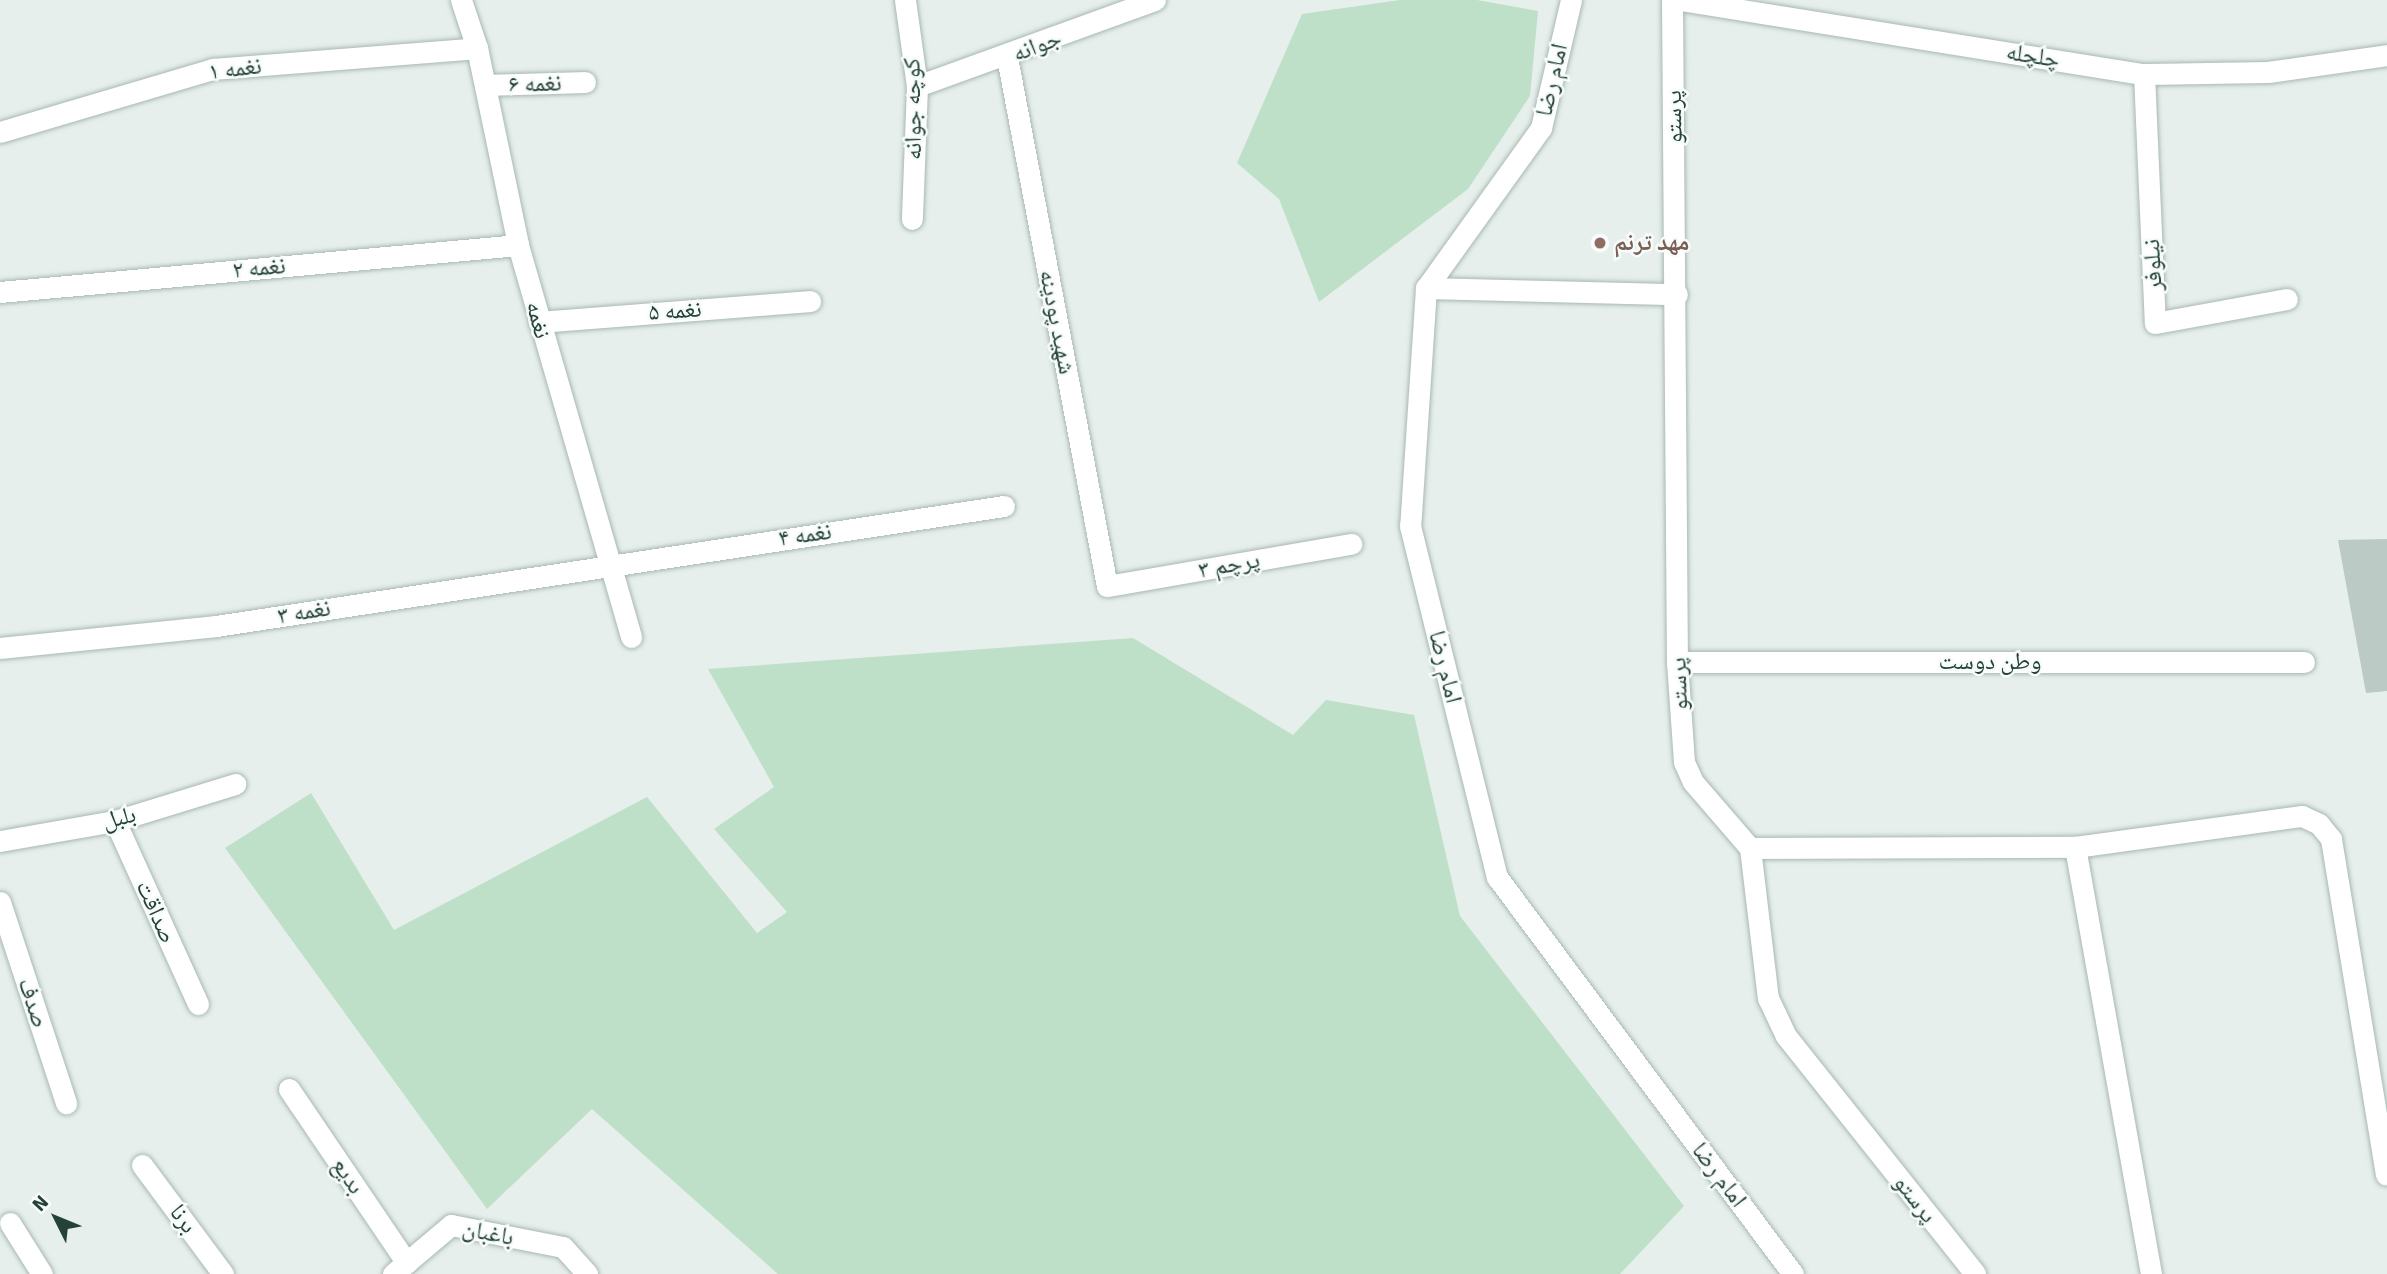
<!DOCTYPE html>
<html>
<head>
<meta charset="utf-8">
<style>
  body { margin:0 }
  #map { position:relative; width:2387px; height:1274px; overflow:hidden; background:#e6efeb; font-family:Signika,"Noto Naskh Arabic",sans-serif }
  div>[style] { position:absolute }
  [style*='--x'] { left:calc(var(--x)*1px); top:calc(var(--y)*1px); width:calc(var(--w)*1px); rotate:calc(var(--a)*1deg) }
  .green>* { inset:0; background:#bfe0c8 }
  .building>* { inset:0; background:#bbcac4 }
  .roads { filter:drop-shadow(0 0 2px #a8b8b2) drop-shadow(0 0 2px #a8b8b2) }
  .street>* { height:21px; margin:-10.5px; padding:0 10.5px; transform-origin:10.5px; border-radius:10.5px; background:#fff }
  .dots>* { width:19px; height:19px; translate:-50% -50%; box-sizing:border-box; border:4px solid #f7fbf9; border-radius:50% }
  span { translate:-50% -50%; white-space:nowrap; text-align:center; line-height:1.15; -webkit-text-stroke:5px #f7fbf9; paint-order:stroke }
  .street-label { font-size:24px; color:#24423a }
  .education-label { font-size:24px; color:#785e54; font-weight:700 }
  .left { translate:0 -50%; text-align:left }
  .north { position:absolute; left:21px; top:1183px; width:70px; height:70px; -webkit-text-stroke:5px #f7fbf9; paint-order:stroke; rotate:313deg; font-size:19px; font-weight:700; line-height:28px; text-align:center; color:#24423a }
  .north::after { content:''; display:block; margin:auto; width:24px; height:32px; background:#24423a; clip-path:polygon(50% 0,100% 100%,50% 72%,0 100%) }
</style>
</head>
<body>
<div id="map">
  <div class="green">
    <i style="clip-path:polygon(1400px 0,1477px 0,1538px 11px,1530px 96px,1468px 189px,1319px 302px,1279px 199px,1237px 163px,1302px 14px)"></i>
    <i style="clip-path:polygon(1133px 638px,1293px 735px,1326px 700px,1414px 715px,1460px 916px,1684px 1206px,1620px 1274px,778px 1274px,592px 1109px,487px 1209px,225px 848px,311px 793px,394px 930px,647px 797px,757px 933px,787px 912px,714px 829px,774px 787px,708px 669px)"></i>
  </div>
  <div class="building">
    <i style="clip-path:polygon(2387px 539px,2387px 691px,2366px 693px,2338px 540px)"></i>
  </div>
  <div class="roads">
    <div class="street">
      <i style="--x:461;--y:0;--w:51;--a:71.6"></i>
      <i style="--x:477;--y:48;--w:201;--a:78.2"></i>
      <i style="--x:518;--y:245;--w:408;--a:73.9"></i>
      <i style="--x:905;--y:0;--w:87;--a:82.1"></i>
      <i style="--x:917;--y:86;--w:133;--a:92.2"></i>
      <i style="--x:1571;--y:0;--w:131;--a:103.2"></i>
      <i style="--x:1541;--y:128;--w:197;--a:125.7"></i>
      <i style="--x:1426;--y:288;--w:239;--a:93.8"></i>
      <i style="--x:1410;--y:526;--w:362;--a:76.1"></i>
      <i style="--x:1497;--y:877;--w:495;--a:53.3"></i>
      <i style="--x:1672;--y:0;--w:662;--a:89.57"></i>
      <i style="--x:1677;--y:662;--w:100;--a:86"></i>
      <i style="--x:1684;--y:762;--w:22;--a:66"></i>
      <i style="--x:1693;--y:782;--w:87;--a:49.2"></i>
      <i style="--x:1750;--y:848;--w:151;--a:83.2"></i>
      <i style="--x:1768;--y:998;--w:42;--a:64.7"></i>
      <i style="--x:1786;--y:1036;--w:304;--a:51.5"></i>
      <i style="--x:1680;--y:0;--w:470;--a:9.1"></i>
      <i style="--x:2144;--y:74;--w:124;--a:-0.9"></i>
      <i style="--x:2268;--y:72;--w:120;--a:-8.1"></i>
      <i style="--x:1007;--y:57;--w:538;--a:79.3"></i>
      <i style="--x:1107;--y:586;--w:248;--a:-9.8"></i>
      <i style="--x:2144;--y:74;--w:249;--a:87.5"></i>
      <i style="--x:2155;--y:323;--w:134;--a:-10.3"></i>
      <i style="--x:485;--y:85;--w:100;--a:-1.7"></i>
      <i style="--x:917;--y:86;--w:253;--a:-19.9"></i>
      <i style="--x:0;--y:132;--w:222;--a:-16.5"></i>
      <i style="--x:213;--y:69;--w:265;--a:-4.5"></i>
      <i style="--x:1426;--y:288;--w:251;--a:1.4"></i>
      <i style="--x:0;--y:292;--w:520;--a:-5.18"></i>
      <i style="--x:539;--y:322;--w:272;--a:-4.4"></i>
      <i style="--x:0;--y:648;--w:217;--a:-5.8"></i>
      <i style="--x:216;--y:626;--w:797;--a:-8.66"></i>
      <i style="--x:1677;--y:662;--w:627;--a:0"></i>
      <i style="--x:115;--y:821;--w:201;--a:65.6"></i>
      <i style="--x:0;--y:841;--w:117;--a:-9.9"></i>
      <i style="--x:115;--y:821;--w:126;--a:-17.1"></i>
      <i style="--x:2075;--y:847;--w:434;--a:79.9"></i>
      <i style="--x:1750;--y:848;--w:325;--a:-0.2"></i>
      <i style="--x:2075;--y:847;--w:229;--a:-7.8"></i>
      <i style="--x:2302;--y:816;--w:19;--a:25"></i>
      <i style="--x:2319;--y:824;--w:19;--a:51"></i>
      <i style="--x:2331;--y:839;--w:340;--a:80.7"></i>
      <i style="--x:0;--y:902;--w:212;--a:71.8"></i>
      <i style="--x:289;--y:1089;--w:210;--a:55.9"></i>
      <i style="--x:142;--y:1165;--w:136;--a:53.4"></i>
      <i style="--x:10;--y:1223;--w:60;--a:57.9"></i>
      <i style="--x:393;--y:1274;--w:76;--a:-40.2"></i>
      <i style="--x:451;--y:1225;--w:114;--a:11.1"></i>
      <i style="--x:563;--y:1247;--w:36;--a:48"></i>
    </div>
  </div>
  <div class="dots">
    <i style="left:1600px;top:243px;background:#8d6e63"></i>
  </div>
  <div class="street-label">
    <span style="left:1037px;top:46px;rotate:-21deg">جوانه</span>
    <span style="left:2033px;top:56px;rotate:9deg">چلچله</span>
    <span style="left:235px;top:69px;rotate:-7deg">نغمه ۱</span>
    <span style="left:1552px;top:80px;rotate:-77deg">امام رضا</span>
    <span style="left:535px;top:84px;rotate:-2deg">نغمه ۶</span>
    <span style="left:913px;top:109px;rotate:-91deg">کوچه جوانه</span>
    <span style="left:1674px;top:117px;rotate:-91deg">پرستو</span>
    <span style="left:2153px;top:265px;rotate:-93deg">نیلوفر</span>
    <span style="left:259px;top:268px;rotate:-5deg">نغمه ۲</span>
    <span style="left:675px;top:311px;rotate:-4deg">نغمه ۵</span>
    <span style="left:538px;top:320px;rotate:75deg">نغمه</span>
    <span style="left:1057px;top:322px;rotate:79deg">شهید پودینه</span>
    <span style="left:805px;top:535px;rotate:-8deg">نغمه ۴</span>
    <span style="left:1229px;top:565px;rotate:-10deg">پرچم ۳</span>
    <span style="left:304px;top:612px;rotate:-9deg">نغمه ۳</span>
    <span style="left:1990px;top:662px">وطن دوست</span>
    <span style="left:1445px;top:667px;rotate:76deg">امام رضا</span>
    <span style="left:1679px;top:684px;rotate:-92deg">پرستو</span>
    <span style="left:119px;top:818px;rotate:-14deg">بلبل</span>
    <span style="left:156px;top:912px;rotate:66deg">صداقت</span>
    <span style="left:33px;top:1003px;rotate:72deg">صدف</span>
    <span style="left:1719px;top:1175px;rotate:53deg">امام رضا</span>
    <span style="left:348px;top:1176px;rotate:56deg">بدیع</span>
    <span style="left:1915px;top:1199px;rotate:52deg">پرستو</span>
    <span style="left:183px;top:1219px;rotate:54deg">برنا</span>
    <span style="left:488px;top:1233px;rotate:11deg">باغبان</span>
  </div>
  <div class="education-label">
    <span class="left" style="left:1614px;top:243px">مهد ترنم</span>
  </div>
  <div class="north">N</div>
</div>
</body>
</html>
